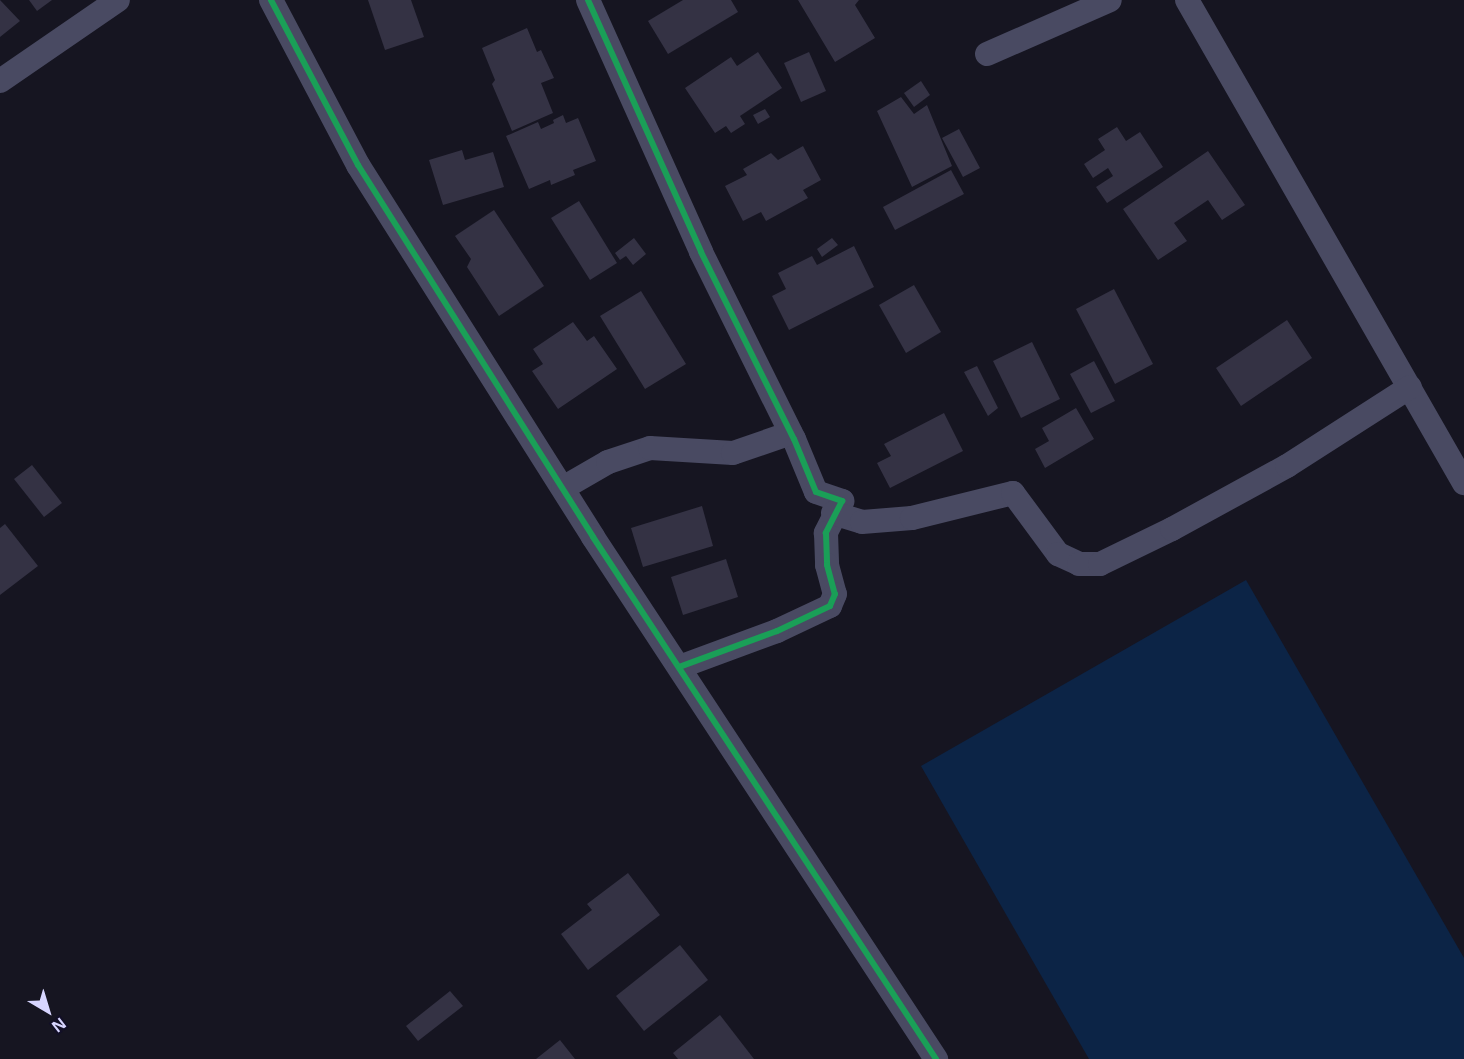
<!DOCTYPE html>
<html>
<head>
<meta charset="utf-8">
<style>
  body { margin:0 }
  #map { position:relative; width:1464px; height:1059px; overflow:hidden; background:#161521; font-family:"Noto Sans",sans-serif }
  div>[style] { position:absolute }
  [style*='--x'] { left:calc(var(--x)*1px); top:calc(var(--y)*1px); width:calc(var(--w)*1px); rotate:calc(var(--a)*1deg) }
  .water>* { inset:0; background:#0c2446 }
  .building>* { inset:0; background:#343244 }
  .minor>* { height:24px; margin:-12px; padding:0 12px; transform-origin:12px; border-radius:12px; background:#494a62 }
  .cycleway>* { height:6px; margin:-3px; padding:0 3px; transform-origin:3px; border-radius:3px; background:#1a9f57 }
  span { translate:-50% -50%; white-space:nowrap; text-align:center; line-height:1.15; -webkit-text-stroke:5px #120f27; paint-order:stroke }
  .north { position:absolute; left:18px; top:981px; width:60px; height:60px; -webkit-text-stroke:4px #120f27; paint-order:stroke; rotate:142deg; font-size:16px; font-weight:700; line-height:24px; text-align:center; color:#d7d5ff }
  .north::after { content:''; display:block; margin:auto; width:21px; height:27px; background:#d7d5ff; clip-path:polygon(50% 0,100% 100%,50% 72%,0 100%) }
</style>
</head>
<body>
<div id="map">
  <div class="water">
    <i style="clip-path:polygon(1246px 580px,1464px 958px,1464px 1059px,1089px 1059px,921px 766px)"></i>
  </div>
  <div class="building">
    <i style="clip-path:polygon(0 0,20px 21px,0 37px)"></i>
    <i style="clip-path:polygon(29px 0,52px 0,37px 11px)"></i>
    <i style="clip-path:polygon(368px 0,411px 0,424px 37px,385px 50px)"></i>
    <i style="clip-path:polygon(683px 0,731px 0,738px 12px,668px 54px,648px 21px)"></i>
    <i style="clip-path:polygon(798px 0,859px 0,855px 5px,875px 38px,835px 62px)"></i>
    <i style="clip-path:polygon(527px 28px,537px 52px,541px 50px,554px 78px,541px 83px,553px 113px,512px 131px,492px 84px,495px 80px,482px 48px)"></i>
    <i style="clip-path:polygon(758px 52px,782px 88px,740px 116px,745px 124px,731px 133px,726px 126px,715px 133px,685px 88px,731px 57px,737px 66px)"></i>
    <i style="clip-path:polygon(809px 52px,826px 91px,801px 102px,784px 63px)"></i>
    <i style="clip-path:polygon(921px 81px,930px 95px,914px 107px,904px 93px)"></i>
    <i style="clip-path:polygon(901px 97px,914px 114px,927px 105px,952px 166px,912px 187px,877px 111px)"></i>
    <i style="clip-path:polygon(765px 109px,770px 117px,758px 124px,753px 115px)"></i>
    <i style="clip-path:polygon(563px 115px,566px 123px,578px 118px,596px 161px,573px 170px,575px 175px,551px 185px,550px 180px,529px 189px,506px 136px,538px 122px,541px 129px,554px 123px,553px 120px)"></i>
    <i style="clip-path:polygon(1117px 127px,1126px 141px,1140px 132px,1163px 167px,1107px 203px,1096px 187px,1113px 176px,1108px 168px,1093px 178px,1084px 164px,1105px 150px,1098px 139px)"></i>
    <i style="clip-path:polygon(959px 129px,980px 168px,963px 177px,942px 138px)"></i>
    <i style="clip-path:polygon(803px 146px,821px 180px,803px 190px,808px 198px,766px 221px,761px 212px,743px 221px,725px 186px,747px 175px,743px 169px,771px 153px,778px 160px)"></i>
    <i style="clip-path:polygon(462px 150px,465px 160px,493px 152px,504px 187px,443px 205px,429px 160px)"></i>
    <i style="clip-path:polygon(1208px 151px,1245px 205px,1222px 220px,1208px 200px,1174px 223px,1187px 241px,1158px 260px,1123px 209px)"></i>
    <i style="clip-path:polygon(951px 170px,964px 194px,895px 230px,883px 207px)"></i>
    <i style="clip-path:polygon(579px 201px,617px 263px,590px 280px,551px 218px)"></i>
    <i style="clip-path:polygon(494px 210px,544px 286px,499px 316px,467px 267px,471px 259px,455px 236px)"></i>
    <i style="clip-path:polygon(634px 238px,646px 254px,633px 265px,626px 256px,620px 260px,615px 253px)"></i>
    <i style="clip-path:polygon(832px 238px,838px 245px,822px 257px,817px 249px)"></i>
    <i style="clip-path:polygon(854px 246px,874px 287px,789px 330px,772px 296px,786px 289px,778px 273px,812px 256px,817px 265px)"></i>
    <i style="clip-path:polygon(914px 285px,941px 332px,906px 353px,879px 305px)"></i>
    <i style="clip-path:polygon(1114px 289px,1153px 364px,1115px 384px,1076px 309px)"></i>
    <i style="clip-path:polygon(641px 291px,686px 364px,645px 389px,600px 316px)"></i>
    <i style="clip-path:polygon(1287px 320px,1312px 358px,1241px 406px,1216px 368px)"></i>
    <i style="clip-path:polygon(573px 322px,587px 341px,594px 336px,617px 369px,558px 409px,532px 371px,543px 364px,533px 349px)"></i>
    <i style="clip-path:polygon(1032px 342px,1060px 399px,1021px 418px,993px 361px)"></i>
    <i style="clip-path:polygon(1094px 361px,1115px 401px,1091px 413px,1070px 374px)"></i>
    <i style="clip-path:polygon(977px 366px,998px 408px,988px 416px,964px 372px)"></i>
    <i style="clip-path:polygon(1076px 408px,1094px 439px,1045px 468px,1035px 449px,1049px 441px,1042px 428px)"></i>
    <i style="clip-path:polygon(944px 413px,963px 451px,890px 488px,877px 463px,891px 456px,884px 444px)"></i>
    <i style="clip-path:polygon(32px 465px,62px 503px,44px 517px,14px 479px)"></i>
    <i style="clip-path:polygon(702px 506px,713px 546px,643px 567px,631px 528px)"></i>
    <i style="clip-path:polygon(5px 524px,38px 566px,0 595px,0 528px)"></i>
    <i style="clip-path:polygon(726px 559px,738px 597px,683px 615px,671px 577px)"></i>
    <i style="clip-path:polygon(628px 873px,660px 915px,588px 970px,561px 934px,592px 910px,587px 904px)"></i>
    <i style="clip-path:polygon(680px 945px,708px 980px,644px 1031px,616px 996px)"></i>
    <i style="clip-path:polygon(450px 991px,463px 1006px,418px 1041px,406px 1026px)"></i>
    <i style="clip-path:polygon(720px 1015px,754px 1059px,678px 1059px,673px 1053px)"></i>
    <i style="clip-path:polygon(560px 1040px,575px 1059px,536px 1059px)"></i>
  </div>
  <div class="minor">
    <i style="--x:271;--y:0;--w:187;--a:62.2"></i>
    <i style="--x:358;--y:165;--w:440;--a:57.7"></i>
    <i style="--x:593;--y:537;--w:625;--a:56.69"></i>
    <i style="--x:588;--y:0;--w:276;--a:65.8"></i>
    <i style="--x:701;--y:252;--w:209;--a:63.6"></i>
    <i style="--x:794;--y:439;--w:57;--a:67.5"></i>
    <i style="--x:816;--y:492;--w:28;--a:19"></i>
    <i style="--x:842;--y:501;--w:36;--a:117"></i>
    <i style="--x:826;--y:533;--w:32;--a:88"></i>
    <i style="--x:827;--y:565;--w:30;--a:75"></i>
    <i style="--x:835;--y:594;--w:13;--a:113"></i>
    <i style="--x:830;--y:606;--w:59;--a:154.7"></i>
    <i style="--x:777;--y:631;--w:104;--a:159.8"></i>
    <i style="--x:1187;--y:0;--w:557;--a:60.17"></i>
    <i style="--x:987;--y:54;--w:134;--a:-23.7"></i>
    <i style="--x:0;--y:81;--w:143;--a:-34.5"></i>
    <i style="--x:563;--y:488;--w:52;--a:-30"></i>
    <i style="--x:608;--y:462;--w:44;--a:-18.4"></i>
    <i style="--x:650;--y:448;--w:83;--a:3.4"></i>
    <i style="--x:733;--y:453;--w:61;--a:-19"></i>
    <i style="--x:833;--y:513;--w:30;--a:17"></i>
    <i style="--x:862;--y:522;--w:50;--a:-4.6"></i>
    <i style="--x:912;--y:518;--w:104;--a:-13.9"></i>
    <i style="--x:1013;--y:493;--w:76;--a:53.6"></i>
    <i style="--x:1058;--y:554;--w:23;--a:25"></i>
    <i style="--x:1079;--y:564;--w:21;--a:0"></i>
    <i style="--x:1100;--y:564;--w:80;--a:-25.9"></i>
    <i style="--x:1172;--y:529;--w:131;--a:-28.7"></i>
    <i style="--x:1287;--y:466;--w:146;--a:-32.7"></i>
  </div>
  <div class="cycleway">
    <i style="--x:271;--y:0;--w:187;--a:62.2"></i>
    <i style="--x:358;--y:165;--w:440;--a:57.7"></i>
    <i style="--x:593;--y:537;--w:625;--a:56.69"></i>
    <i style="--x:588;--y:0;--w:276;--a:65.8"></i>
    <i style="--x:701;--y:252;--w:209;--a:63.6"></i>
    <i style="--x:794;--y:439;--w:57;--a:67.5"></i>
    <i style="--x:816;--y:492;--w:28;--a:19"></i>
    <i style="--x:842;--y:501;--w:36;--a:117"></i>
    <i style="--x:826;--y:533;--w:32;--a:88"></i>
    <i style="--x:827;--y:565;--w:30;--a:75"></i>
    <i style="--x:835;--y:594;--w:13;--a:113"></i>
    <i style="--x:830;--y:606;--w:59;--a:154.7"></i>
    <i style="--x:777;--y:631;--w:104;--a:159.8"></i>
  </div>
  <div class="north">N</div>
</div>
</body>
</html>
